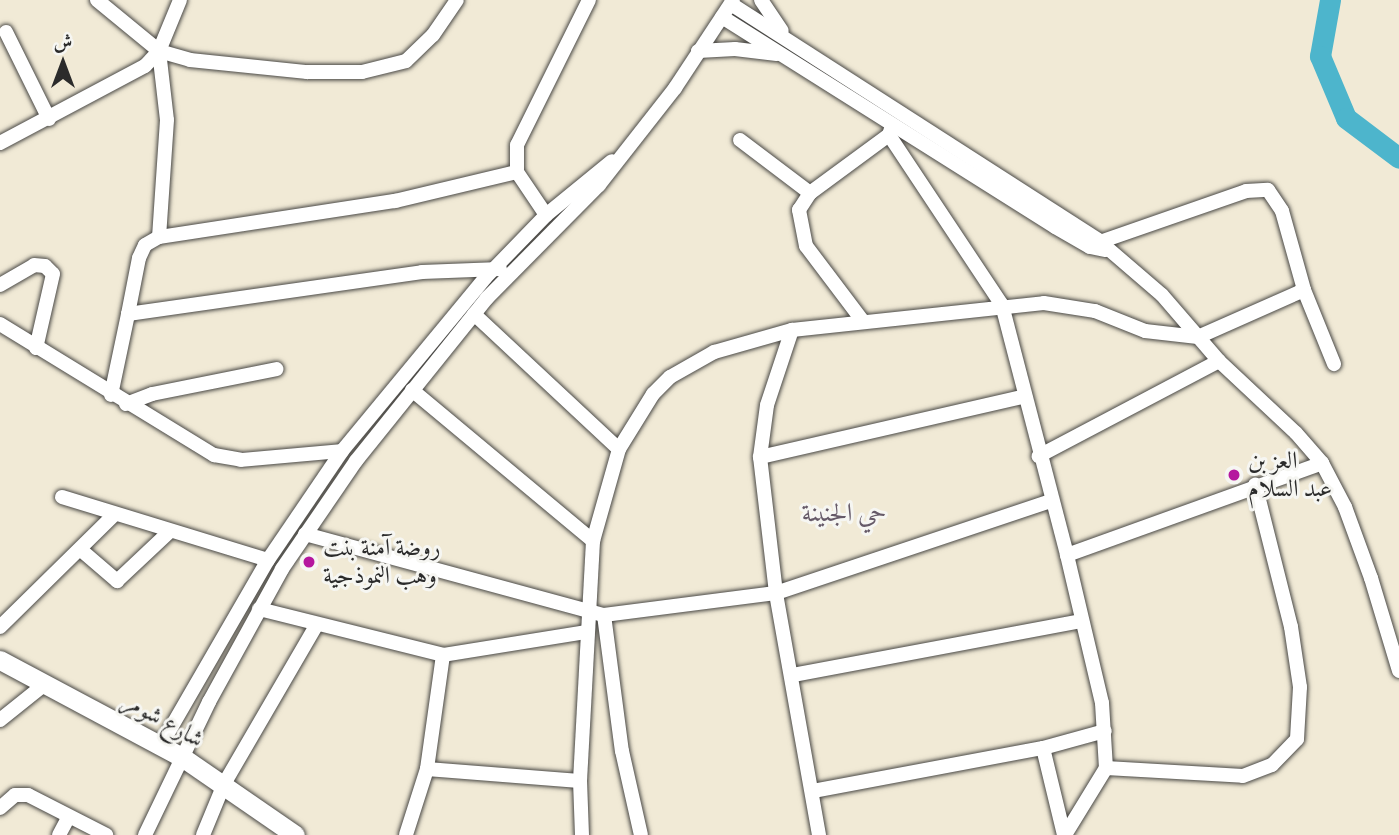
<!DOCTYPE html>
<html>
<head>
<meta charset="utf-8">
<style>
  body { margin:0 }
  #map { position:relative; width:1399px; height:835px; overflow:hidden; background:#f1ead6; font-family:"IM FELL Great Primer",Amiri,serif }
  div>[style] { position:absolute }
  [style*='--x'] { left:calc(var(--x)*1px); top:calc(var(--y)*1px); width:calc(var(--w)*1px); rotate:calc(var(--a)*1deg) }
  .river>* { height:21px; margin:-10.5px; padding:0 10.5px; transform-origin:10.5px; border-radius:10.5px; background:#4db5cc }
  .roads { filter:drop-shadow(0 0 2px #494845) drop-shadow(0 0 2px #494845) }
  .minor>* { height:14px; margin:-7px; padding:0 7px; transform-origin:7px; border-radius:7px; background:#fff }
  .major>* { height:19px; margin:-9.5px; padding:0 9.5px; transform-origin:9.5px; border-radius:9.5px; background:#fff }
  .dots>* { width:19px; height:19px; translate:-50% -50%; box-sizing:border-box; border:4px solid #f6f6f2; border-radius:50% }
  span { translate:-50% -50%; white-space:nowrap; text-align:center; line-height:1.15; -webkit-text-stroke:6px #f6f6f2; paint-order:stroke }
  .poi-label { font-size:24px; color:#2b2b2b }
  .left { translate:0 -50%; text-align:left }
  .street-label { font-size:24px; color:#2b2b2b }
  .neighbourhood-label { font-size:26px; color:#665a68 }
  .north { position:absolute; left:28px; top:28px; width:70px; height:70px; -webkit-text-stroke:5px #f6f6f2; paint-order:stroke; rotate:0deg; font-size:19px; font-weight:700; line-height:28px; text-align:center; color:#2b2b2b }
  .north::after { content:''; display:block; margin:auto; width:24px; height:32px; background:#2b2b2b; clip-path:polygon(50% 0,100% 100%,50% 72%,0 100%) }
</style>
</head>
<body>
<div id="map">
  <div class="river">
    <i style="--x:1330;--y:0;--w:57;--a:100.1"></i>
    <i style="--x:1320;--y:56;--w:67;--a:67.2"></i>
    <i style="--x:1346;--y:118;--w:66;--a:37"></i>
  </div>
  <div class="roads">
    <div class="minor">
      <i style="--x:97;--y:0;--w:80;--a:39.4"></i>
      <i style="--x:159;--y:51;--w:32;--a:16"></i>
      <i style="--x:190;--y:60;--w:118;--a:5.9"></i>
      <i style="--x:307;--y:72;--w:55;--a:0"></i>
      <i style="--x:362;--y:72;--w:45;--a:-14"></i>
      <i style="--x:406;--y:61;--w:37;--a:-44"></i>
      <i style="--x:433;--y:35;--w:42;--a:-55.6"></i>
      <i style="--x:761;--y:0;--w:37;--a:56"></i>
      <i style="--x:731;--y:4;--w:436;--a:32.7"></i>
      <i style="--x:1098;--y:240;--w:84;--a:40.7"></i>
      <i style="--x:1162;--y:295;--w:87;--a:49.2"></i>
      <i style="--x:1219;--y:361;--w:204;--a:152.2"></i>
      <i style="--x:722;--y:17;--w:394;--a:32.2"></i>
      <i style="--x:1055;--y:227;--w:40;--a:29.7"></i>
      <i style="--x:1090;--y:247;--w:16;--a:11"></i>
      <i style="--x:6;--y:32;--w:97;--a:63.7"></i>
      <i style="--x:159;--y:51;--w:69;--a:83.4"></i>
      <i style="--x:167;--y:120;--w:117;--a:93.9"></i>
      <i style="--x:698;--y:51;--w:37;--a:-3"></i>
      <i style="--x:735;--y:49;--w:42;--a:6.8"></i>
      <i style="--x:889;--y:135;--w:204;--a:56.4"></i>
      <i style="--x:1002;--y:305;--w:258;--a:75.4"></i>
      <i style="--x:1067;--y:555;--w:152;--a:76.7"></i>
      <i style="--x:1102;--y:703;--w:65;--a:86.5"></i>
      <i style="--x:1106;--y:768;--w:79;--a:121.5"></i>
      <i style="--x:740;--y:140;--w:88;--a:37.1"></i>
      <i style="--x:0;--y:143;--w:164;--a:-28"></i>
      <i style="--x:145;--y:66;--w:21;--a:-47"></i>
      <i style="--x:159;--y:51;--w:55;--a:-67.6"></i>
      <i style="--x:546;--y:215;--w:52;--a:-124"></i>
      <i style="--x:517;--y:172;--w:27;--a:-90"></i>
      <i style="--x:517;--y:145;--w:162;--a:-63.6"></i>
      <i style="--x:1094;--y:244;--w:161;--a:-19.2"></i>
      <i style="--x:1246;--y:191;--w:22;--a:-3"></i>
      <i style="--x:1268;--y:190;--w:25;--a:56"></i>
      <i style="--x:1282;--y:211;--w:82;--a:74.4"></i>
      <i style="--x:1304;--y:290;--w:80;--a:67.9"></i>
      <i style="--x:0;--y:285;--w:39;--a:-30"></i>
      <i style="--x:34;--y:265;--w:11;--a:5"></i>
      <i style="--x:45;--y:266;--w:11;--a:45"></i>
      <i style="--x:53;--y:274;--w:76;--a:102.9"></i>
      <i style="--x:128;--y:314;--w:57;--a:-78.9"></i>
      <i style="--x:139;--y:258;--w:14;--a:-65"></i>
      <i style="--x:145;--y:245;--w:16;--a:-30"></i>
      <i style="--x:159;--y:237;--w:239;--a:-8.7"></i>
      <i style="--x:395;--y:201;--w:125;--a:-13.4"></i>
      <i style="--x:474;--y:314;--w:198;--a:43"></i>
      <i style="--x:862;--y:320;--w:93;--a:-127.1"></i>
      <i style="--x:806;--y:246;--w:37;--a:-101"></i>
      <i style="--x:799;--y:210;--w:20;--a:-57"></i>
      <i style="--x:810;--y:193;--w:98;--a:-36.3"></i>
      <i style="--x:889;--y:135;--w:9;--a:-72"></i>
      <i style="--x:0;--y:324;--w:251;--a:31.5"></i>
      <i style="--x:214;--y:455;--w:27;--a:10"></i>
      <i style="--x:241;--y:460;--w:101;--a:-5.1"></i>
      <i style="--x:1219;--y:361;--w:105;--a:43.1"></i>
      <i style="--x:1296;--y:433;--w:40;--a:49"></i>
      <i style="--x:1322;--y:463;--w:50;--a:62.4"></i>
      <i style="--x:1345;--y:507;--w:76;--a:69.9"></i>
      <i style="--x:1371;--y:578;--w:97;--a:73.2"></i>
      <i style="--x:412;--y:390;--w:236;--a:39.8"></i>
      <i style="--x:593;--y:541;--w:96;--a:-74.2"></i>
      <i style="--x:619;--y:449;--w:65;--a:-58.3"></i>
      <i style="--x:653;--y:394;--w:24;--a:-45"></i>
      <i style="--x:670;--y:377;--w:51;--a:-29.6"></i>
      <i style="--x:714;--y:352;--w:81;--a:-15.8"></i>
      <i style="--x:111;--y:395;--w:83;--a:-78.1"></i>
      <i style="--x:128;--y:314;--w:297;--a:-8.1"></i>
      <i style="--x:422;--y:272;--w:78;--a:-2.2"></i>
      <i style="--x:126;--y:404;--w:28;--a:-21"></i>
      <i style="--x:152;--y:394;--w:127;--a:-11.3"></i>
      <i style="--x:760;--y:457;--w:270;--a:-12.9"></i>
      <i style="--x:62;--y:497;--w:215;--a:17"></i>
      <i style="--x:305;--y:534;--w:310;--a:15.2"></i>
      <i style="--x:604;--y:615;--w:173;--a:-7.3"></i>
      <i style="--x:776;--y:593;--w:290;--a:-18.5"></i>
      <i style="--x:81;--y:550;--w:48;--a:40.7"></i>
      <i style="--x:117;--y:581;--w:71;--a:-43.3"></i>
      <i style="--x:1067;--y:555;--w:271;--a:-19.8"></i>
      <i style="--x:259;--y:609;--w:190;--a:14"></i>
      <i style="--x:443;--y:655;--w:115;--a:98"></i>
      <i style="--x:427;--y:769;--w:69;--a:107.7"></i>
      <i style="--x:604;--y:615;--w:137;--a:82.5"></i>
      <i style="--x:622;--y:751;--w:86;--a:77.3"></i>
      <i style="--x:0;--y:627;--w:160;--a:-44.5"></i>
      <i style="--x:443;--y:655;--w:145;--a:-9.1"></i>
      <i style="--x:793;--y:675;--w:294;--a:-10.6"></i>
      <i style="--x:0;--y:720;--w:58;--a:-38.7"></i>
      <i style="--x:161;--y:745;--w:214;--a:-60"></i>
      <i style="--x:268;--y:560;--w:132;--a:-55.8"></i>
      <i style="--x:342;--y:451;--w:224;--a:-50.4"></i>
      <i style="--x:485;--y:278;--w:88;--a:-45.9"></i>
      <i style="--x:546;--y:215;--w:85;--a:-39.3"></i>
      <i style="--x:1043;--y:748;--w:89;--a:76.4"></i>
      <i style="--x:1106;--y:768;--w:137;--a:3.3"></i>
      <i style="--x:1243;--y:776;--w:31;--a:-21"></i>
      <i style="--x:1272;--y:765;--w:36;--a:-46"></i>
      <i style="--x:1297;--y:739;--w:52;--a:-86.7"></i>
      <i style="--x:1300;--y:687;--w:61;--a:-98.5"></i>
      <i style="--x:1291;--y:627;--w:147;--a:-104.1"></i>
      <i style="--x:427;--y:769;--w:153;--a:4.5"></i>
      <i style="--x:813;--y:791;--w:234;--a:-10.6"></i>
      <i style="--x:1043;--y:748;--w:64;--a:-15.3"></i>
      <i style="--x:0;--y:808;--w:20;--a:-41"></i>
      <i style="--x:15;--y:795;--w:13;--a:0"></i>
      <i style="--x:28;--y:795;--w:88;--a:27.1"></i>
      <i style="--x:59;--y:835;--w:19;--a:-62"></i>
      <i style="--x:145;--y:835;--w:148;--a:-64.3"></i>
      <i style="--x:209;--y:702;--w:152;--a:-61.2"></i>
      <i style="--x:282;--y:569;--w:131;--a:-55.6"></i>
      <i style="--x:356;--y:461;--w:209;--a:-51.2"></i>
      <i style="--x:487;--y:298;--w:159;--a:-45.3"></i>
      <i style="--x:599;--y:185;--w:123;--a:-51.9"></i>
      <i style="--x:675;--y:88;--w:105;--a:-56.6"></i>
      <i style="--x:203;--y:835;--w:55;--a:-67.6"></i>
      <i style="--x:224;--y:784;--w:183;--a:-59.8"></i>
      <i style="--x:582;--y:835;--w:54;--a:-92.1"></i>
      <i style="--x:580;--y:781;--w:240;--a:-86.9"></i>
      <i style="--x:819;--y:835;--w:246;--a:-100.1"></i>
      <i style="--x:776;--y:593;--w:137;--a:-96.7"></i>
      <i style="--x:760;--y:457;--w:52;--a:-82.3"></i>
      <i style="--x:767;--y:405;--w:79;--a:-71.6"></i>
      <i style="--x:792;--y:330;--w:253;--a:-6.1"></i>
      <i style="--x:1044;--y:303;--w:52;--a:8.9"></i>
      <i style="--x:1095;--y:311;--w:54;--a:21.8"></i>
      <i style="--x:1145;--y:331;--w:53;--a:6.5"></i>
      <i style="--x:1198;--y:337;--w:116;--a:-23.9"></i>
    </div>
    <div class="major">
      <i style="--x:0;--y:660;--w:206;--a:28.1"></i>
      <i style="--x:182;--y:757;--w:137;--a:34.6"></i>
    </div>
  </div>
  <div class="dots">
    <i style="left:1234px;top:475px;background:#b5179e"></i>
    <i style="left:309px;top:562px;background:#b5179e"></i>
  </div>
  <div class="poi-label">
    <span class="left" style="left:1248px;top:475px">العز بن<br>عبد السلام</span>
    <span class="left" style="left:323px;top:562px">روضة آمنة بنت<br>وهب النموذجية</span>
  </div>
  <div class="street-label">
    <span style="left:163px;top:720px;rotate:29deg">شارع شومر</span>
  </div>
  <div class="neighbourhood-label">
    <span style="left:844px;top:513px">حي الجنينة</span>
  </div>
  <div class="north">ش</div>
</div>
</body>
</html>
